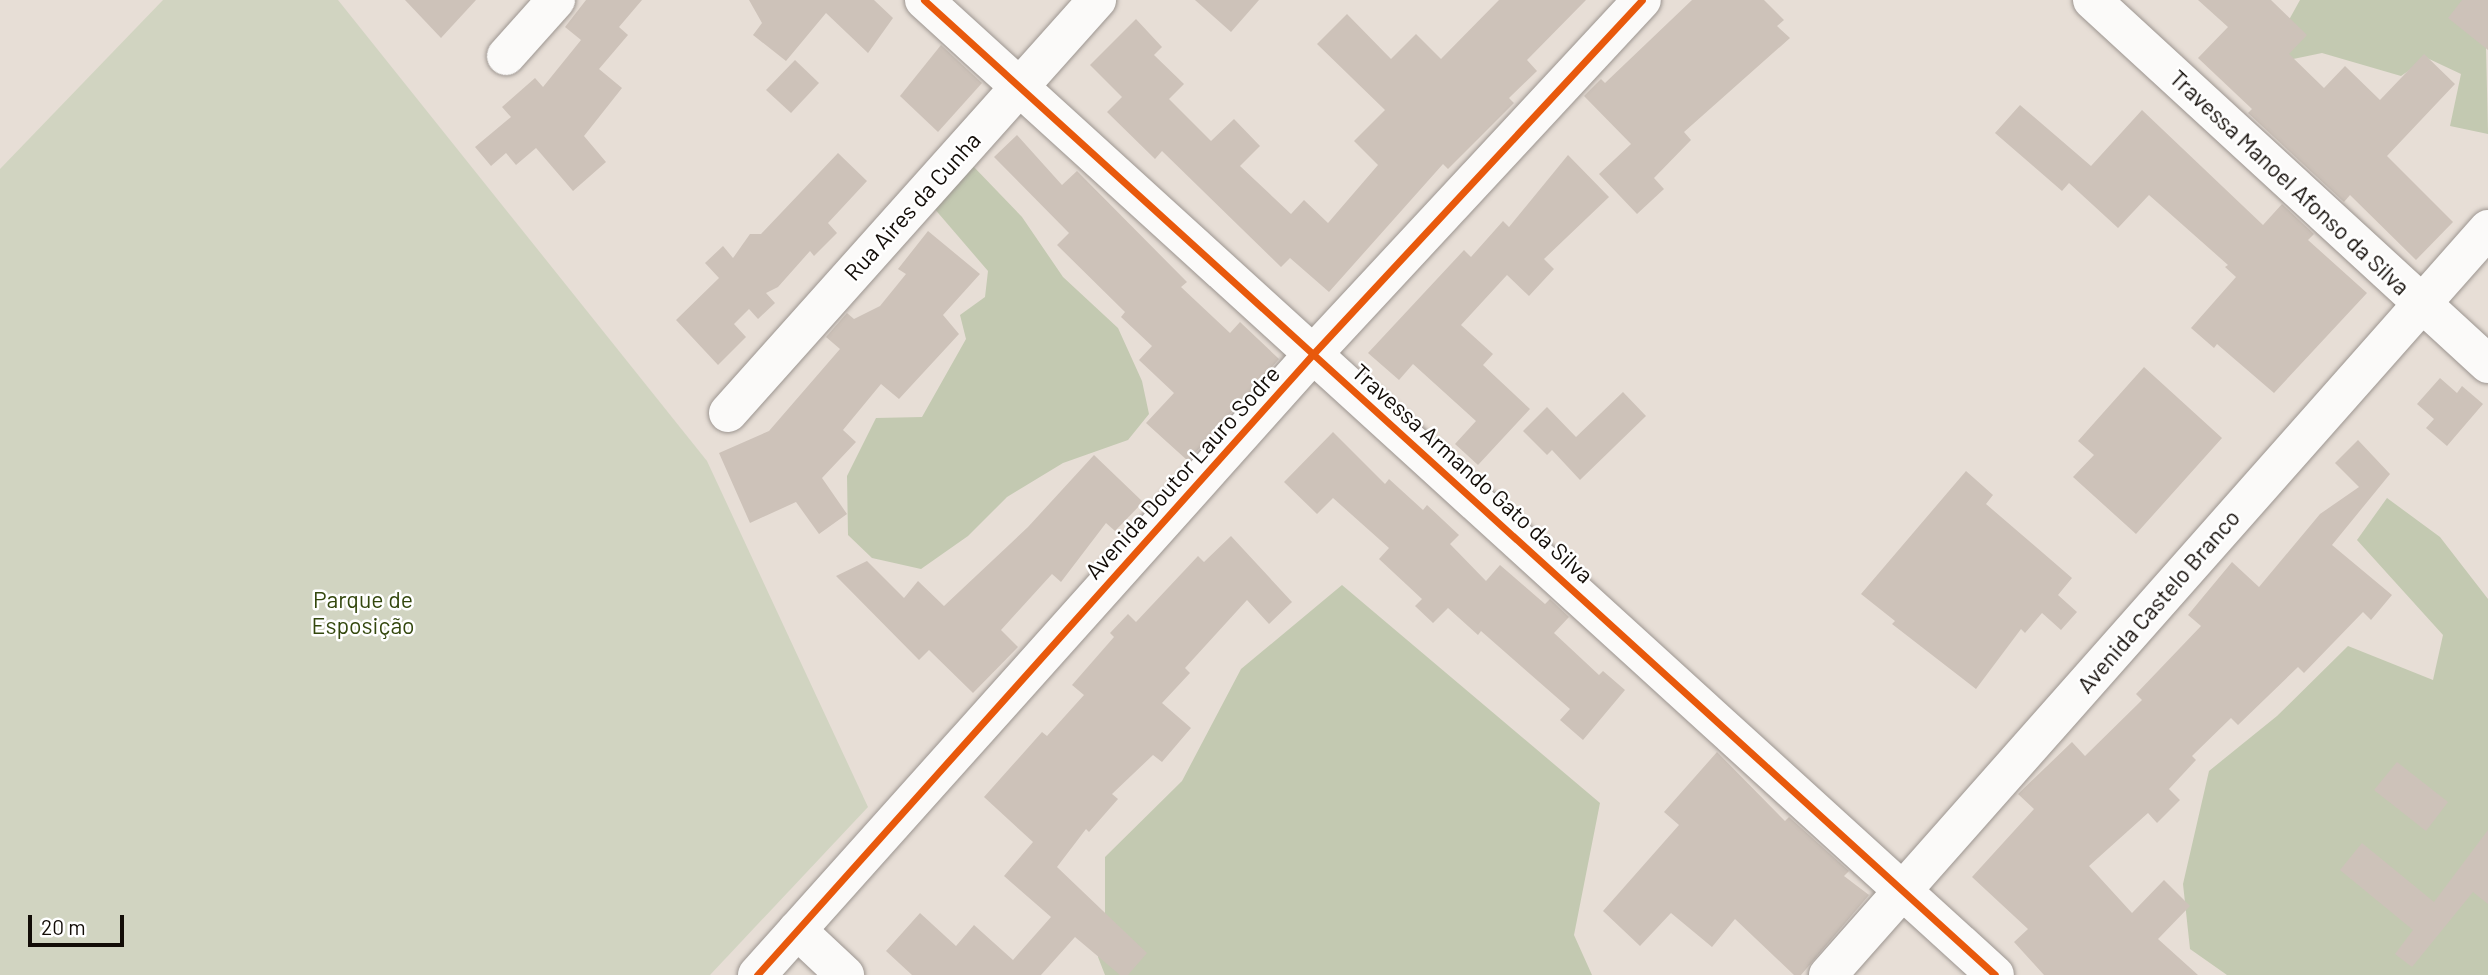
<!DOCTYPE html>
<html>
<head>
<meta charset="utf-8">
<style>
  body { margin:0 }
  #map { position:relative; width:2488px; height:975px; overflow:hidden; background:#e7ded6; font-family:Barlow,sans-serif }
  div>[style] { position:absolute }
  [style*='--x'] { left:calc(var(--x)*1px); top:calc(var(--y)*1px); width:calc(var(--w)*1px); rotate:calc(var(--a)*1deg) }
  .green>* { inset:0; background:#d1d4c1 }
  .forest>* { inset:0; background:#c3c9b1 }
  .building>* { inset:0; background:#cdc2b9 }
  .roads { filter:drop-shadow(0 0 2px #9c9590) drop-shadow(0 0 2px #9c9590) }
  .minor>* { height:38px; margin:-19px; padding:0 19px; transform-origin:19px; border-radius:19px; background:#fbfaf9 }
  .cycleway>* { height:7px; margin:-3.5px; padding:0 3.5px; transform-origin:3.5px; border-radius:3.5px; background:#e8590c }
  span { translate:-50% -50%; white-space:nowrap; text-align:center; line-height:1.15; -webkit-text-stroke:5px #fff; paint-order:stroke }
  .street-label { font-size:23px; color:#120c07 }
  .park-label { font-size:23px; color:#33470d }
  .scale { position:absolute; left:28px; top:915px; width:96px; height:32px; box-sizing:border-box; border:4px solid #120c07; border-top:0; padding-left:9px; font-size:21px; line-height:24px; white-space:nowrap; color:#120c07; -webkit-text-stroke:5px #fff; paint-order:stroke }
</style>
</head>
<body>
<div id="map">
  <div class="green">
    <i style="clip-path:polygon(163px 0,338px 0,707px 461px,868px 807px,710px 975px,0 975px,0 169px)"></i>
  </div>
  <div class="forest">
    <i style="clip-path:polygon(2300px 0,2485px 0,2488px 134px,2450px 126px,2461px 74px,2427px 58px,2401px 76px,2322px 53px,2264px 65px)"></i>
    <i style="clip-path:polygon(972px 165px,1022px 217px,1063px 277px,1118px 328px,1142px 381px,1149px 414px,1128px 440px,1063px 463px,1007px 497px,968px 536px,921px 569px,872px 558px,848px 535px,847px 476px,876px 418px,922px 417px,966px 339px,960px 315px,985px 297px,988px 271px,933px 207px)"></i>
    <i style="clip-path:polygon(2387px 498px,2440px 537px,2488px 599px,2488px 975px,2227px 975px,2190px 949px,2183px 884px,2209px 771px,2277px 716px,2348px 646px,2433px 680px,2443px 635px,2357px 540px)"></i>
    <i style="clip-path:polygon(1342px 585px,1600px 803px,1574px 935px,1592px 975px,1105px 975px,1098px 957px,1105px 912px,1105px 857px,1182px 781px,1241px 669px)"></i>
  </div>
  <div class="building">
    <i style="clip-path:polygon(405px 0,476px 0,441px 38px)"></i>
    <i style="clip-path:polygon(586px 0,642px 0,619px 27px,628px 35px,599px 69px,622px 88px,584px 136px,606px 162px,573px 191px,536px 148px,516px 165px,506px 153px,491px 166px,475px 147px,511px 117px,502px 107px,535px 78px,543px 87px,581px 40px,565px 27px)"></i>
    <i style="clip-path:polygon(749px 0,874px 0,893px 18px,868px 53px,826px 13px,786px 61px,753px 35px,762px 23px)"></i>
    <i style="clip-path:polygon(1195px 0,1259px 0,1231px 32px)"></i>
    <i style="clip-path:polygon(1499px 0,1586px 0,1527px 60px,1537px 71px,1509px 98px,1514px 103px,1448px 169px,1443px 164px,1329px 292px,1290px 258px,1281px 267px,1162px 151px,1155px 159px,1107px 112px,1122px 97px,1090px 65px,1136px 19px,1162px 47px,1154px 55px,1184px 84px,1169px 99px,1211px 141px,1234px 119px,1260px 146px,1240px 166px,1291px 214px,1304px 200px,1328px 223px,1378px 165px,1354px 141px,1385px 110px,1317px 44px,1347px 14px,1391px 59px,1416px 34px,1441px 59px)"></i>
    <i style="clip-path:polygon(1692px 0,1764px 0,1784px 20px,1777px 26px,1790px 38px,1684px 132px,1691px 140px,1654px 178px,1664px 189px,1637px 214px,1599px 174px,1631px 144px,1584px 96px,1601px 79px,1605px 83px)"></i>
    <i style="clip-path:polygon(2198px 0,2271px 0,2307px 35px,2289px 54px,2324px 88px,2345px 66px,2380px 100px,2424px 54px,2455px 84px,2387px 156px,2453px 222px,2416px 260px,2350px 195px,2344px 202px,2248px 113px,2252px 109px,2198px 58px,2228px 27px)"></i>
    <i style="clip-path:polygon(2462px 0,2488px 0,2488px 50px,2448px 18px)"></i>
    <i style="clip-path:polygon(941px 45px,982px 83px,938px 132px,900px 96px)"></i>
    <i style="clip-path:polygon(795px 60px,819px 83px,791px 113px,766px 90px)"></i>
    <i style="clip-path:polygon(2020px 105px,2091px 166px,2142px 110px,2263px 225px,2282px 204px,2314px 234px,2308px 240px,2367px 293px,2274px 393px,2217px 344px,2214px 348px,2191px 328px,2236px 277px,2225px 267px,2228px 265px,2149px 195px,2118px 228px,2069px 183px,2062px 191px,1995px 133px)"></i>
    <i style="clip-path:polygon(1017px 135px,1062px 185px,1077px 171px,1187px 282px,1181px 287px,1230px 333px,1240px 322px,1279px 359px,1188px 461px,1146px 423px,1174px 393px,1139px 360px,1152px 346px,1121px 317px,1125px 312px,1057px 245px,1069px 233px,994px 157px)"></i>
    <i style="clip-path:polygon(838px 153px,867px 181px,828px 223px,837px 233px,814px 256px,810px 251px,778px 287px,766px 293px,775px 303px,758px 319px,749px 309px,734px 324px,746px 337px,718px 365px,676px 320px,719px 278px,705px 263px,723px 246px,733px 258px,750px 234px,761px 234px)"></i>
    <i style="clip-path:polygon(1568px 155px,1609px 197px,1544px 259px,1554px 269px,1529px 296px,1507px 275px,1461px 325px,1493px 354px,1483px 365px,1530px 409px,1478px 465px,1455px 444px,1476px 421px,1413px 364px,1399px 380px,1368px 353px,1464px 250px,1471px 257px,1503px 221px,1509px 227px)"></i>
    <i style="clip-path:polygon(928px 231px,980px 274px,943px 315px,959px 334px,899px 399px,881px 384px,843px 430px,856px 442px,822px 478px,847px 514px,819px 534px,796px 502px,750px 523px,719px 453px,769px 431px,840px 349px,826px 337px,847px 313px,854px 319px,880px 306px,906px 274px,898px 269px)"></i>
    <i style="clip-path:polygon(2144px 367px,2222px 438px,2136px 534px,2073px 477px,2094px 455px,2078px 441px)"></i>
    <i style="clip-path:polygon(2440px 378px,2457px 393px,2462px 386px,2483px 404px,2447px 446px,2426px 428px,2434px 419px,2417px 404px)"></i>
    <i style="clip-path:polygon(1623px 392px,1646px 416px,1580px 480px,1552px 450px,1547px 455px,1523px 431px,1547px 407px,1576px 437px)"></i>
    <i style="clip-path:polygon(1333px 432px,1385px 484px,1389px 479px,1423px 510px,1427px 505px,1459px 535px,1450px 544px,1486px 581px,1500px 565px,1545px 604px,1550px 599px,1569px 617px,1554px 633px,1599px 675px,1603px 671px,1625px 690px,1583px 740px,1560px 720px,1570px 709px,1481px 631px,1478px 635px,1448px 608px,1433px 623px,1415px 606px,1422px 599px,1379px 559px,1389px 548px,1333px 498px,1317px 514px,1284px 482px)"></i>
    <i style="clip-path:polygon(2358px 440px,2390px 474px,2332px 545px,2392px 595px,2371px 620px,2363px 612px,2304px 673px,2298px 667px,2238px 725px,2231px 718px,2192px 756px,2196px 760px,2169px 789px,2180px 800px,2157px 823px,2148px 813px,2089px 866px,2132px 913px,2164px 880px,2190px 906px,2158px 939px,2198px 975px,2044px 975px,2014px 942px,2028px 929px,1972px 877px,2034px 809px,2018px 794px,2072px 742px,2085px 756px,2142px 700px,2136px 694px,2201px 626px,2188px 615px,2232px 562px,2259px 587px,2320px 514px,2359px 487px,2335px 463px)"></i>
    <i style="clip-path:polygon(1094px 455px,1143px 502px,1115px 531px,1106px 523px,1061px 582px,1052px 574px,1001px 630px,1018px 647px,973px 693px,929px 650px,919px 660px,836px 576px,867px 561px,904px 598px,918px 581px,944px 606px,1028px 527px)"></i>
    <i style="clip-path:polygon(1966px 471px,1993px 495px,1986px 504px,2072px 578px,2058px 595px,2077px 612px,2061px 630px,2042px 613px,2025px 633px,2021px 629px,1976px 689px,1892px 624px,1895px 621px,1861px 594px)"></i>
    <i style="clip-path:polygon(1231px 536px,1292px 602px,1269px 624px,1247px 600px,1185px 668px,1190px 673px,1162px 703px,1191px 728px,1162px 762px,1153px 755px,1112px 794px,1118px 799px,1089px 832px,1086px 829px,1057px 867px,1147px 953px,1128px 975px,1120px 975px,1075px 937px,1041px 975px,912px 975px,886px 951px,920px 913px,956px 946px,974px 925px,1013px 960px,1051px 917px,1004px 876px,1033px 842px,984px 797px,1042px 732px,1047px 736px,1084px 695px,1072px 685px,1114px 637px,1110px 633px,1128px 614px,1136px 622px,1198px 556px,1204px 562px)"></i>
    <i style="clip-path:polygon(1717px 752px,1785px 821px,1789px 817px,1849px 871px,1844px 876px,1869px 895px,1801px 975px,1794px 975px,1735px 919px,1712px 947px,1671px 913px,1640px 946px,1603px 911px,1679px 825px,1664px 812px)"></i>
    <i style="clip-path:polygon(2397px 762px,2448px 802px,2426px 831px,2374px 790px)"></i>
    <i style="clip-path:polygon(2488px 830px,2488px 904px,2473px 892px,2412px 967px,2395px 954px,2413px 930px,2340px 870px,2362px 843px,2434px 902px)"></i>
  </div>
  <div class="roads">
    <div class="minor">
      <i style="--x:924;--y:0;--w:1448;--a:42.31"></i>
      <i style="--x:2092;--y:0;--w:538;--a:42.59"></i>
      <i style="--x:506;--y:56;--w:75;--a:-48.2"></i>
      <i style="--x:728;--y:413;--w:554;--a:-48.22"></i>
      <i style="--x:797;--y:930;--w:66;--a:43.2"></i>
      <i style="--x:757;--y:975;--w:834;--a:-48.16"></i>
      <i style="--x:1313;--y:354;--w:483;--a:-47.1"></i>
      <i style="--x:1828;--y:975;--w:996;--a:-48.5"></i>
    </div>
  </div>
  <div class="cycleway">
    <i style="--x:924;--y:0;--w:1448;--a:42.31"></i>
    <i style="--x:757;--y:975;--w:834;--a:-48.16"></i>
    <i style="--x:1313;--y:354;--w:483;--a:-47.1"></i>
  </div>
  <div class="street-label">
    <span style="left:2290px;top:182px;rotate:43deg">Travessa Manoel Afonso da Silva</span>
    <span style="left:912px;top:206px;rotate:-48deg">Rua Aires da Cunha</span>
    <span style="left:1182px;top:472px;rotate:-48deg">Avenida Doutor Lauro Sodre</span>
    <span style="left:1473px;top:473px;rotate:42deg">Travessa Armando Gato da Silva</span>
    <span style="left:2158px;top:601px;rotate:-49deg">Avenida Castelo Branco</span>
  </div>
  <div class="park-label">
    <span style="left:363px;top:612px">Parque de<br>Esposição</span>
  </div>
  <div class="scale">20 m</div>
</div>
</body>
</html>
